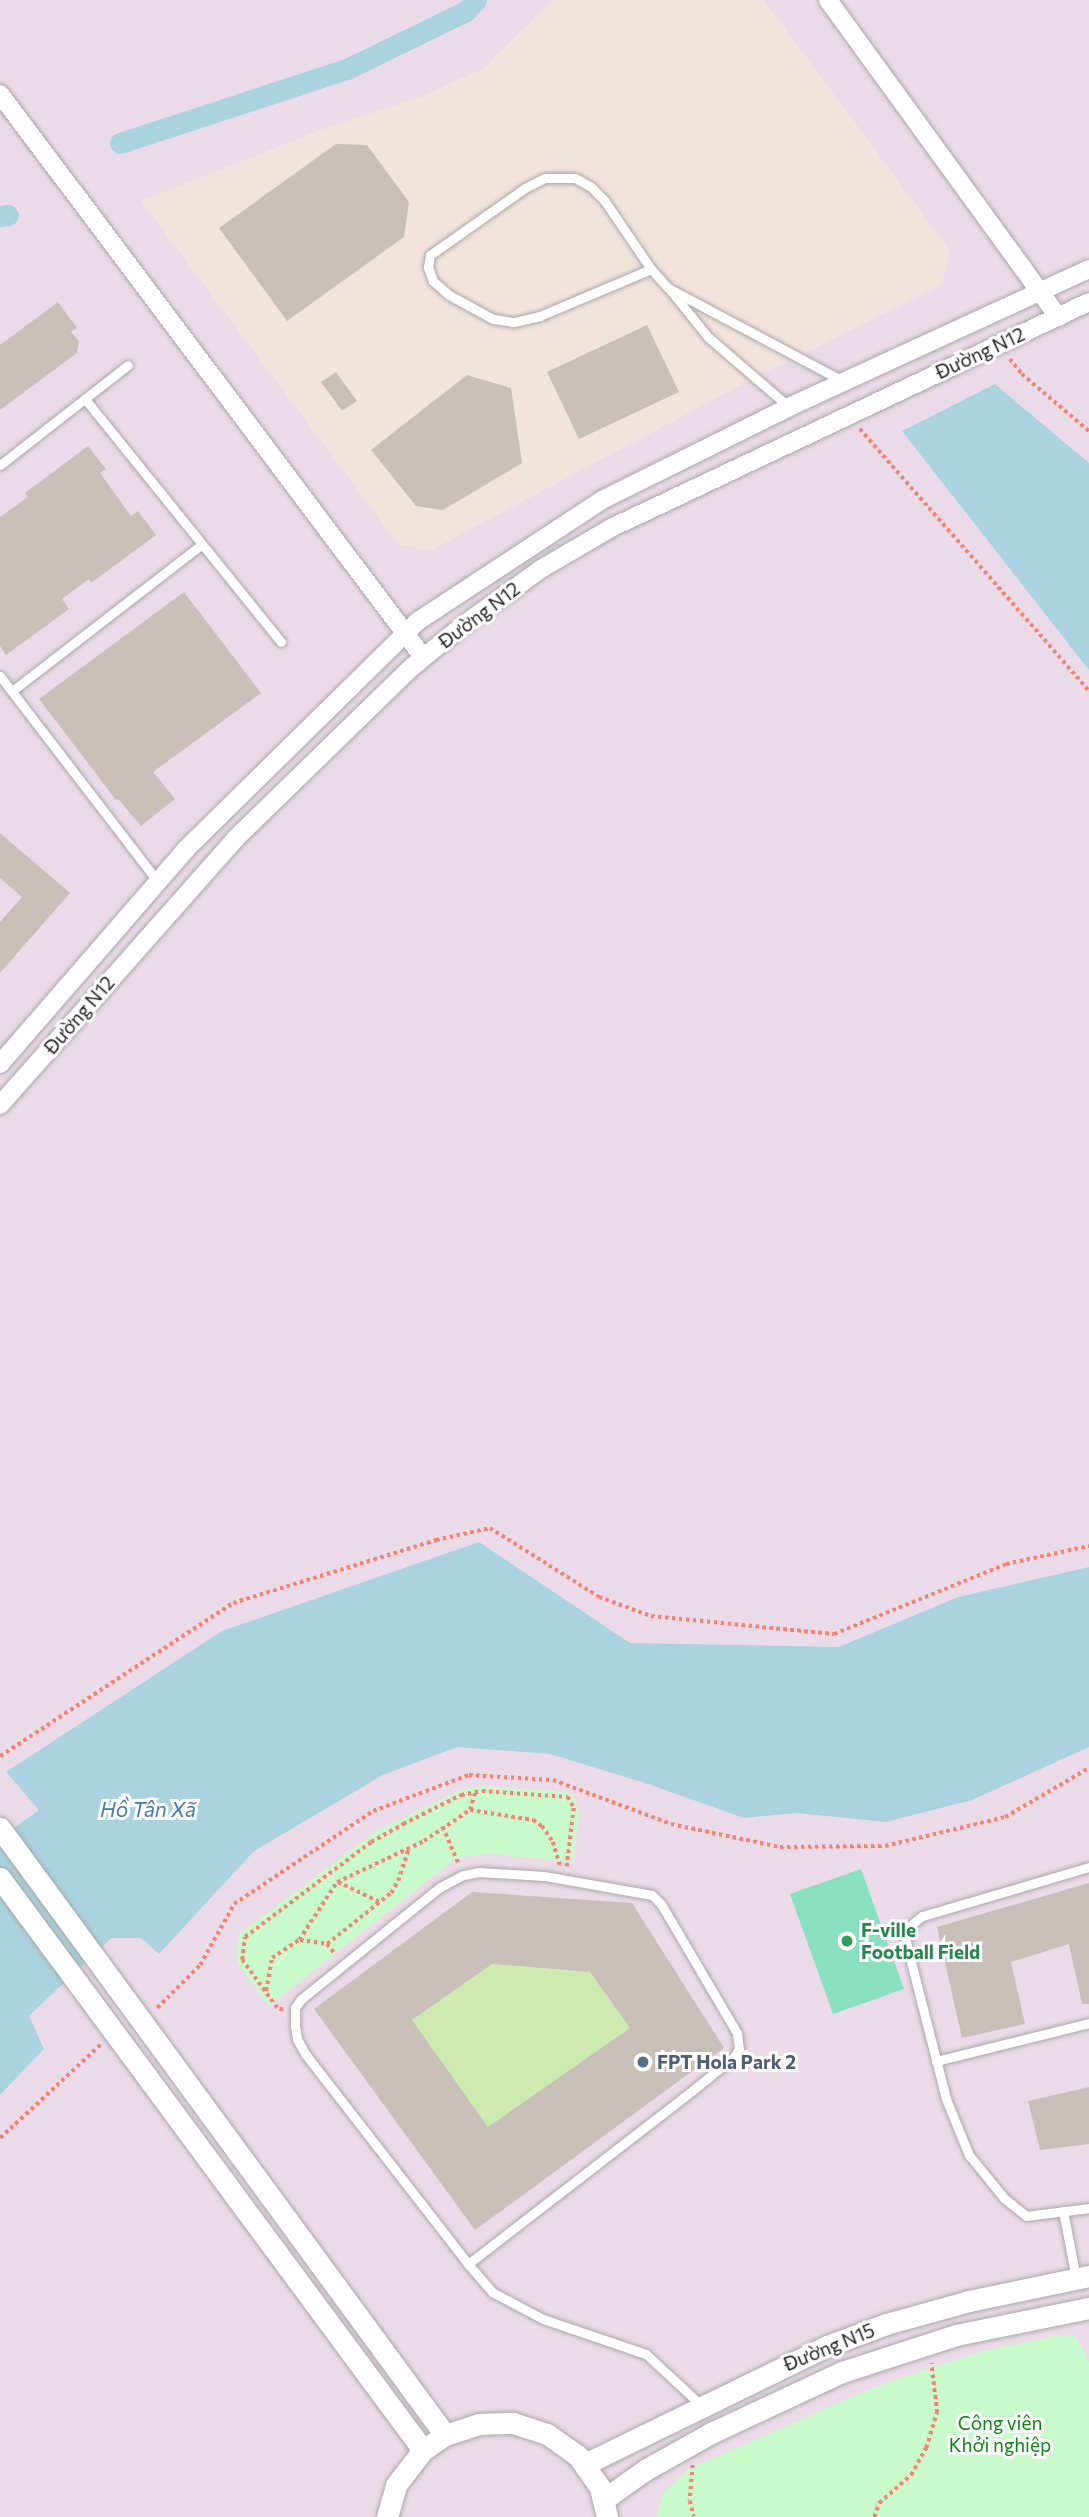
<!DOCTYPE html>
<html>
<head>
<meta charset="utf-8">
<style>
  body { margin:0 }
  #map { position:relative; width:1089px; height:2517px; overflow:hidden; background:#f2efe9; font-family:Commissioner,sans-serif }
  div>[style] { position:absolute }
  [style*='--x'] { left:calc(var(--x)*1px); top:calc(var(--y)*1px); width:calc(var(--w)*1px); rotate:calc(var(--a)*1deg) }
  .industrial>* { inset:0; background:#ebdbe8 }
  .military>* { inset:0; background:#f3e3dd }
  .grass>* { inset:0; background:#cdebb0 }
  .park>* { inset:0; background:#c8facc }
  .pitch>* { inset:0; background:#88e0be }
  .water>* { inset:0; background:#aad3df }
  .canal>* { height:21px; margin:-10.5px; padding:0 10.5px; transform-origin:10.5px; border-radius:10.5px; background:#aad3df }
  .building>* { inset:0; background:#c7bfb8 }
  .path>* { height:3.5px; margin-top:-1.75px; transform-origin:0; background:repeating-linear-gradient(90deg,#fa8072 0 3.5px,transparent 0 7px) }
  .roads { filter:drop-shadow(0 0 2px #a9a9a9) drop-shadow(0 0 2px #a9a9a9) }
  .service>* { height:9px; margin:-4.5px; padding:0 4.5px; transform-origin:4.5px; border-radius:4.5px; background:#fff }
  .minor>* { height:18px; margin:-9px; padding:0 9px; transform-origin:9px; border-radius:9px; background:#fff }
  .tertiary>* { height:21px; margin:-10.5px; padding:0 10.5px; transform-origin:10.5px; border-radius:10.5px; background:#fff }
  .dots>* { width:19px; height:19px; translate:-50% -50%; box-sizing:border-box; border:4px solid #fff; border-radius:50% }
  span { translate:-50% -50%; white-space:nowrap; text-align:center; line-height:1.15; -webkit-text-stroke:6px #fff; paint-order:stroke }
  .street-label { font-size:19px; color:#222 }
  .leisure-label { font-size:19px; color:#27864d; font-weight:700 }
  .left { translate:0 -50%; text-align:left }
  .service-label { font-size:19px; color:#4e5e75; font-weight:700 }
  .park-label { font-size:19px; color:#0c8416 }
  .water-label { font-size:21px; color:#4a7aab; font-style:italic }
</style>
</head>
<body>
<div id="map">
  <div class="industrial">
    <i style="clip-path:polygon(0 0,1089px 0,1089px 2517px,0 2517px)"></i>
  </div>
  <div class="military">
    <i style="clip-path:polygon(553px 0,764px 0,950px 251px,942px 284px,739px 386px,430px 551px,398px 544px,141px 201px,323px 129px,423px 96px,484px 68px)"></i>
  </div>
  <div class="grass">
    <i style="clip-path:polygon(492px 1964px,590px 1972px,630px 2028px,488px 2127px,412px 2020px)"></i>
  </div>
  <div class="park">
    <i style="clip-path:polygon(480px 1786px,568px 1792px,575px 1798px,579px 1813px,573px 1862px,491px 1854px,464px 1857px,450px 1863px,269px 2006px,237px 1963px,237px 1939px,243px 1931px,377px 1831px,463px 1789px)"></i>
    <i style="clip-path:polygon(1060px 2335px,1076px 2337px,1089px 2362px,1089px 2517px,656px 2517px,663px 2493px,689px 2469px,877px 2386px,983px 2351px)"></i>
  </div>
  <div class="pitch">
    <i style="clip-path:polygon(861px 1869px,904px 1989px,833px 2014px,790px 1894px)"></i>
  </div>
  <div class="water">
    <i style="clip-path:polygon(995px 384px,1089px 463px,1089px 670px,902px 431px)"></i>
    <i style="clip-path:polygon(479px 1542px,630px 1643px,839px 1647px,958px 1597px,1089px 1567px,1089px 1747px,972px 1800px,886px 1822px,797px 1813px,744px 1818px,645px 1783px,550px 1754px,457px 1747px,383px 1775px,254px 1851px,159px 1954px,141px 1938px,111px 1938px,29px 2016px,44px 2049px,0 2095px,0 1838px,39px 1810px,6px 1772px,222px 1631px)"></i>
  </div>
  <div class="canal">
    <i style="--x:120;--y:143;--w:239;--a:-18.1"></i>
    <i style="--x:347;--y:69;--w:132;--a:-26"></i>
    <i style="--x:466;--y:11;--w:15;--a:-48"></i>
    <i style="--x:0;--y:216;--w:8;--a:-7"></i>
  </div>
  <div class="building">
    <i style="clip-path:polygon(336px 144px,367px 145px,409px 202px,404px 237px,287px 321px,219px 228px)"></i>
    <i style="clip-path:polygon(58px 302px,77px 328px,71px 332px,79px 341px,77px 353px,0 410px,0 345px)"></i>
    <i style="clip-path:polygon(647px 325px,679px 392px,579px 439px,547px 372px)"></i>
    <i style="clip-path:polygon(336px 372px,357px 401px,342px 411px,321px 382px)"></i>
    <i style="clip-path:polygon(467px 375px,511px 388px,522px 463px,443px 510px,416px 506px,371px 450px)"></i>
    <i style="clip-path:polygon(88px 446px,106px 469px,100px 473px,131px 516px,138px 511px,156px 535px,91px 583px,89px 579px,62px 599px,69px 609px,6px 655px,0 646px,0 517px,28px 497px,25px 493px)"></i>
    <i style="clip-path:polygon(184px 592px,261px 693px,153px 772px,175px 799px,141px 826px,118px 799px,116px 800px,39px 699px)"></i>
    <i style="clip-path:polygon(0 833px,70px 893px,0 973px,0 922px,22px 897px,0 878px)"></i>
    <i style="clip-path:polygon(1089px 1883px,1089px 2004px,1082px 2004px,1069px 1944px,1011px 1962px,1025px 2024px,962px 2038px,937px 1927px)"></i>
    <i style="clip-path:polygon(evenodd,472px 1892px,632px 1903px,724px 2048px,475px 2230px,314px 2009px,472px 1892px,492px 1964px,590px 1972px,630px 2028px,488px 2127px,412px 2020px,492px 1964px)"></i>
    <i style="clip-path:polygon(1089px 2087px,1089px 2144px,1040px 2150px,1028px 2101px)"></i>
  </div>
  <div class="path">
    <i style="--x:1010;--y:359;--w:19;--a:51"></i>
    <i style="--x:1022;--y:374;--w:88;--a:40.4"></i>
    <i style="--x:860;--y:429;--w:348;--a:48.8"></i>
    <i style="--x:0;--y:1756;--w:279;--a:-33.3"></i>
    <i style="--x:233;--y:1603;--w:213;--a:-17.2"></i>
    <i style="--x:436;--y:1540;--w:55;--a:-12.5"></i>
    <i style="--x:490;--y:1528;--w:129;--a:32.3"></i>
    <i style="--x:599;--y:1597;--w:55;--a:20.1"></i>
    <i style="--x:651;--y:1616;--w:184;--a:5.6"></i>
    <i style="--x:834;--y:1634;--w:186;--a:-22.1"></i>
    <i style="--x:1006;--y:1564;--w:85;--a:-12.2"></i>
    <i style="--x:470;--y:1810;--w:19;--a:-74"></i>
    <i style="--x:443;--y:1827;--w:39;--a:67"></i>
    <i style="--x:338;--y:1882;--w:47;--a:25.5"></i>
    <i style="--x:300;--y:1940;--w:27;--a:8"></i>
    <i style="--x:327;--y:1944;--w:14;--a:51"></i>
    <i style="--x:327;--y:1944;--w:82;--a:-38.6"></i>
    <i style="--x:391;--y:1893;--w:14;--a:-60"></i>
    <i style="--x:398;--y:1881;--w:32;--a:-72"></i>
    <i style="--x:266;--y:1991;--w:34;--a:-80"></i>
    <i style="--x:272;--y:1958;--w:32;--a:-34"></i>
    <i style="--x:299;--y:1940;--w:69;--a:-56.8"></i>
    <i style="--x:337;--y:1882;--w:96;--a:-25.2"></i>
    <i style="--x:424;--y:1841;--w:55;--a:-34"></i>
    <i style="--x:470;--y:1810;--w:64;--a:9"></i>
    <i style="--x:533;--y:1820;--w:11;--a:34"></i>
    <i style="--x:542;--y:1826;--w:19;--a:55"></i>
    <i style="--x:553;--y:1842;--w:24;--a:73"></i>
    <i style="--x:157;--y:2008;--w:61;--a:-45"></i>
    <i style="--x:200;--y:1965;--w:70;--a:-60.9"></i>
    <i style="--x:234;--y:1904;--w:167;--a:-33.8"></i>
    <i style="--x:373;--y:1811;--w:103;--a:-20.6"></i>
    <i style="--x:469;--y:1775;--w:84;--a:3.4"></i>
    <i style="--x:553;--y:1780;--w:126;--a:20.4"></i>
    <i style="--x:671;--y:1824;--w:111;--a:11.9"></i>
    <i style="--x:780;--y:1847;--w:105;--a:-0.5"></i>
    <i style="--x:885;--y:1846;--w:123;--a:-13.6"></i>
    <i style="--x:1005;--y:1817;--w:97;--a:-30.3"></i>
    <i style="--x:283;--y:2010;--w:6;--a:-162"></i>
    <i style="--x:277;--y:2008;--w:59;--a:-126.1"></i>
    <i style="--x:242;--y:1960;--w:23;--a:-83"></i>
    <i style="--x:245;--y:1937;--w:158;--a:-37"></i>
    <i style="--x:371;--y:1842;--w:37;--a:-29"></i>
    <i style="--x:403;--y:1824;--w:65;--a:-26.6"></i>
    <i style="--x:461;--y:1795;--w:21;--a:-11"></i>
    <i style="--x:482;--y:1791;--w:86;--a:4"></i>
    <i style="--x:568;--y:1797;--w:13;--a:61"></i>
    <i style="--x:574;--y:1808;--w:59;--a:96.8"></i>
    <i style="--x:0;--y:2138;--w:137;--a:-42.9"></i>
    <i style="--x:693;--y:2465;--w:36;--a:95"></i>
    <i style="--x:690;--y:2501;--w:16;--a:76"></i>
    <i style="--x:874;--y:2517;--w:15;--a:-70"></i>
    <i style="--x:879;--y:2503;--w:43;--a:-41.2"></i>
    <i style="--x:911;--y:2475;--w:31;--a:-61"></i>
    <i style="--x:926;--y:2448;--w:37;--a:-73"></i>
    <i style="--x:937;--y:2413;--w:50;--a:-96.8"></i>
  </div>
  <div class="roads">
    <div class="service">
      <i style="--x:651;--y:269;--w:121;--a:157.1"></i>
      <i style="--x:540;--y:316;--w:28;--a:167"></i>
      <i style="--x:513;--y:322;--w:20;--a:-171"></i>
      <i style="--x:493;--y:319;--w:50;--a:-151.4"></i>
      <i style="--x:449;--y:295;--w:21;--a:-139"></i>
      <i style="--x:433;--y:281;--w:15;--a:-110"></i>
      <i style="--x:428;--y:267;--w:12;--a:-81"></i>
      <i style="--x:430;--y:255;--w:116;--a:-35.2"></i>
      <i style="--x:525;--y:188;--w:22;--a:-27"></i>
      <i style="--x:545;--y:178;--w:30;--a:0"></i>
      <i style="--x:575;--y:178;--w:18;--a:29"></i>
      <i style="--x:591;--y:187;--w:18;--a:45"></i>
      <i style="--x:604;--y:200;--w:83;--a:55.7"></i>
      <i style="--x:651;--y:269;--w:25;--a:48"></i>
      <i style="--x:668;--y:288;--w:198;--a:28"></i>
      <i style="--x:671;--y:291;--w:59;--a:51.2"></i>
      <i style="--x:708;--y:337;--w:107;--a:40.8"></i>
      <i style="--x:85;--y:399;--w:312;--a:51.1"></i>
      <i style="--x:0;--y:465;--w:162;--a:-38"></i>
      <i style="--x:0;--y:676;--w:260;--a:52.5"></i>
      <i style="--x:12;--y:691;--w:240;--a:-37.7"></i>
      <i style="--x:1089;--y:1867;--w:174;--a:163.6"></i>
      <i style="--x:922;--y:1916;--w:19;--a:141"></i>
      <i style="--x:907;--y:1928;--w:10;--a:101"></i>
      <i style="--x:905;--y:1938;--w:166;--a:75.7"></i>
      <i style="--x:946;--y:2099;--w:61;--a:67.7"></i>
      <i style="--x:969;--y:2155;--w:55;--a:50.9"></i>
      <i style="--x:1004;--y:2198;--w:28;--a:39"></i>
      <i style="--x:1026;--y:2216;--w:64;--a:-7.2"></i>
      <i style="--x:936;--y:2061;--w:158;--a:-13.9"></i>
      <i style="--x:1063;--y:2211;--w:68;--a:79"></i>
      <i style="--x:468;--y:2264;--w:284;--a:-37.7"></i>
      <i style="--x:693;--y:2090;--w:53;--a:-38.8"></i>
      <i style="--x:734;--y:2057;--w:9;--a:-58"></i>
      <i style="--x:739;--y:2049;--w:16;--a:-97"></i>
      <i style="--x:737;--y:2033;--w:150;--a:-120.5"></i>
      <i style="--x:661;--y:1904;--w:13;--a:-135"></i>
      <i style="--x:652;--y:1895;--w:110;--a:-170"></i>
      <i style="--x:544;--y:1876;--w:65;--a:-176.5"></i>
      <i style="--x:479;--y:1872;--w:16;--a:169"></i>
      <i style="--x:463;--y:1875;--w:26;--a:152"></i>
      <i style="--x:440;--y:1887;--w:179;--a:141.1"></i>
      <i style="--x:301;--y:1999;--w:11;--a:124"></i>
      <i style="--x:295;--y:2008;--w:18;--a:90"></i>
      <i style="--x:295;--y:2026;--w:13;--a:81"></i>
      <i style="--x:297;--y:2039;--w:18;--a:61"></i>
      <i style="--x:306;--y:2055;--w:264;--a:52.2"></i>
      <i style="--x:468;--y:2264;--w:37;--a:49"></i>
      <i style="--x:492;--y:2292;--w:58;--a:27.9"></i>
      <i style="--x:543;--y:2319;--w:109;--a:18.8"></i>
      <i style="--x:646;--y:2354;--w:76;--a:42.9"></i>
    </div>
    <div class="minor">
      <i style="--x:828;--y:0;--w:392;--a:54"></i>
      <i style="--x:0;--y:94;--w:704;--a:53.08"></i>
      <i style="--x:0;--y:1064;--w:284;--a:-49.1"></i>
      <i style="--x:186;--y:849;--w:325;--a:-44.5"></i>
      <i style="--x:418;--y:621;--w:220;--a:-33.3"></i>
      <i style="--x:602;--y:500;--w:209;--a:-26.4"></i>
      <i style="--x:789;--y:407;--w:330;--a:-24.7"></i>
      <i style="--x:0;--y:1105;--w:355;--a:-48.5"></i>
      <i style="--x:235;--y:839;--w:247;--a:-44.2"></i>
      <i style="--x:412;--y:667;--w:70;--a:-39.2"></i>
      <i style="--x:466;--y:623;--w:92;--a:-35.8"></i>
      <i style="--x:541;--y:569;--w:83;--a:-30.3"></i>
      <i style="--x:613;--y:527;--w:526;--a:-25.3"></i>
    </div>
    <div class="tertiary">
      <i style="--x:0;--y:1828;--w:753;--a:53.75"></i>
      <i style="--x:0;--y:1878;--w:711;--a:53.52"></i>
      <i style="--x:585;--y:2464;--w:269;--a:-26"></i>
      <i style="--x:827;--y:2346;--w:63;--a:-20.4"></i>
      <i style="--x:886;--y:2324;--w:86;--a:-15.5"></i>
      <i style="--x:969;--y:2301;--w:123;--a:-11.8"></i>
      <i style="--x:603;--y:2500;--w:52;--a:-35.5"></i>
      <i style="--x:645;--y:2470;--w:76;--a:-29.3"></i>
      <i style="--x:711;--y:2433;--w:145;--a:-25"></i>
      <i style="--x:842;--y:2372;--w:120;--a:-18"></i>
      <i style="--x:956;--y:2335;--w:136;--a:-11.5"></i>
      <i style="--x:387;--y:2517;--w:33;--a:-74"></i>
      <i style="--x:396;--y:2485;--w:44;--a:-52.4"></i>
      <i style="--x:423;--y:2450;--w:27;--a:-34"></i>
      <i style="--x:445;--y:2435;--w:35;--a:-18"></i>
      <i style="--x:478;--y:2424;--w:35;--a:-2"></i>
      <i style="--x:513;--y:2423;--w:36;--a:18"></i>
      <i style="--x:547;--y:2434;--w:38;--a:35"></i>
      <i style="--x:578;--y:2456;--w:39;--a:55"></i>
      <i style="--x:600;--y:2488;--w:30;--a:76"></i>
    </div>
  </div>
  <div class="dots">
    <i style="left:847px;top:1941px;background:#2e9e5b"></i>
    <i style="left:643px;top:2062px;background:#5c6f8a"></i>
  </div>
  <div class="street-label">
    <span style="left:980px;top:353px;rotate:-25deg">Đường N12</span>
    <span style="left:479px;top:615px;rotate:-37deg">Đường N12</span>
    <span style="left:79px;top:1015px;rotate:-49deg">Đường N12</span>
    <span style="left:829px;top:2347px;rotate:-22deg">Đường N15</span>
  </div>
  <div class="leisure-label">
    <span class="left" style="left:861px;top:1941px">F-ville<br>Football Field</span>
  </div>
  <div class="service-label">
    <span class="left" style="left:657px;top:2062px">FPT Hola Park 2</span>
  </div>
  <div class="park-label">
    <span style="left:1000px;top:2434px">Công viên<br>Khởi nghiệp</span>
  </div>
  <div class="water-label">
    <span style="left:148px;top:1809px">Hồ Tân Xã</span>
  </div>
</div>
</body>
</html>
